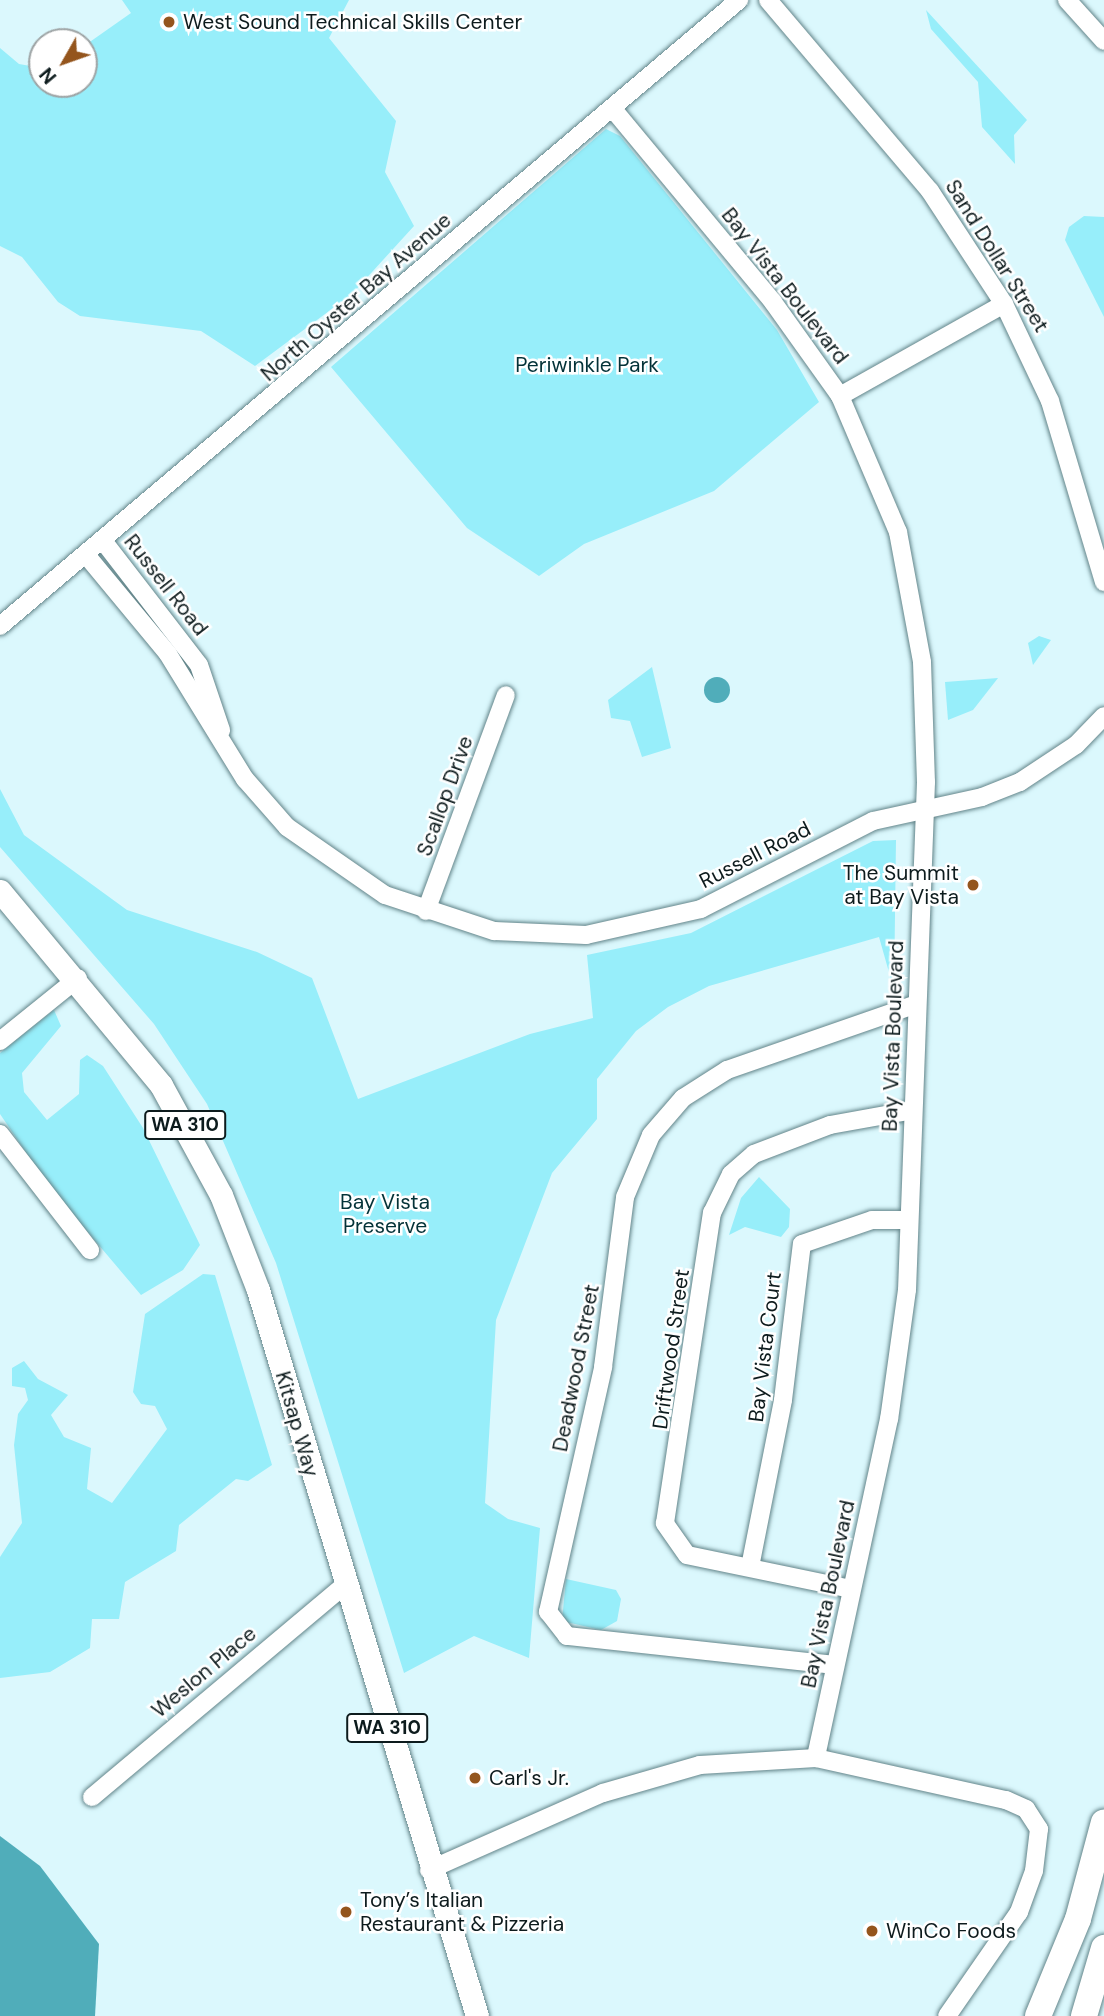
<!DOCTYPE html>
<html>
<head>
<meta charset="utf-8">
<style>
  body { margin:0 }
  #map { position:relative; width:1104px; height:2016px; overflow:hidden; background:#dbf8fd; font-family:"DM Sans",sans-serif }
  div>[style] { position:absolute }
  [style*='--x'] { left:calc(var(--x)*1px); top:calc(var(--y)*1px); width:calc(var(--w)*1px); rotate:calc(var(--a)*1deg) }
  .green>* { inset:0; background:#97eefa }
  .water>* { inset:0; background:#50adba }
  .round { border-radius:50% }
  .roads { filter:drop-shadow(0 0 2px #628489) drop-shadow(0 0 2px #628489) }
  .minor>* { height:18px; margin:-9px; padding:0 9px; transform-origin:9px; border-radius:9px; background:#fff }
  .major>* { height:23px; margin:-11.5px; padding:0 11.5px; transform-origin:11.5px; border-radius:11.5px; background:#fff }
  .highway>* { height:26px; margin:-13px; padding:0 13px; transform-origin:13px; border-radius:13px; background:#fff }
  .dots>* { width:19px; height:19px; translate:-50% -50%; box-sizing:border-box; border:4px solid #fff; border-radius:50% }
  span { translate:-50% -50%; white-space:nowrap; text-align:center; line-height:1.15; -webkit-text-stroke:5px #fff; paint-order:stroke }
  .shield-label span { padding:2px 5px; background:#fff; border:2px solid; border-radius:5px; -webkit-text-stroke-width:0 }
  .shield-label { font-size:19px; color:#0d1b1d; font-weight:700 }
  .poi-label { font-size:21px; color:#0d1b1d }
  .left { translate:0 -50%; text-align:left }
  .right { translate:-100% -50%; text-align:right }
  .street-label { font-size:21px; color:#0d1b1d }
  .park-label { font-size:21px; color:#033238 }
  .north { position:absolute; left:28px; top:28px; width:70px; height:70px; box-sizing:border-box; background:#fff; border:2px solid #9ea4a5; border-radius:50%; rotate:230deg; font-size:19px; font-weight:700; line-height:28px; text-align:center; color:#0d1b1d }
  .north::after { content:''; display:block; margin:auto; width:24px; height:32px; background:#94551d; clip-path:polygon(50% 0,100% 100%,50% 72%,0 100%) }
</style>
</head>
<body>
<div id="map">
  <div class="green">
    <i style="clip-path:polygon(122px 0,349px 0,329px 38px,396px 121px,385px 172px,414px 226px,352px 294px,255px 366px,201px 331px,80px 316px,58px 302px,22px 257px,0 246px,0 48px,19px 64px,42px 68px,42px 84px,84px 84px,84px 46px,131px 13px)"></i>
    <i style="clip-path:polygon(926px 10px,1027px 120px,1014px 135px,1015px 164px,982px 127px,978px 82px,931px 29px)"></i>
    <i style="clip-path:polygon(606px 129px,620px 136px,777px 330px,819px 402px,714px 491px,584px 544px,539px 576px,467px 528px,331px 367px)"></i>
    <i style="clip-path:polygon(1084px 216px,1104px 217px,1104px 317px,1065px 240px,1069px 227px)"></i>
    <i style="clip-path:polygon(1039px 636px,1051px 640px,1033px 665px,1028px 643px)"></i>
    <i style="clip-path:polygon(652px 667px,671px 748px,642px 757px,630px 721px,611px 718px,608px 700px)"></i>
    <i style="clip-path:polygon(998px 678px,973px 710px,948px 720px,945px 682px)"></i>
    <i style="clip-path:polygon(0 789px,24px 835px,127px 910px,257px 952px,312px 978px,358px 1099px,530px 1034px,593px 1018px,587px 955px,691px 933px,873px 841px,896px 840px,894px 990px,879px 937px,709px 986px,668px 1007px,636px 1031px,597px 1079px,597px 1119px,552px 1173px,496px 1320px,485px 1503px,508px 1519px,540px 1528px,529px 1658px,474px 1636px,404px 1673px,276px 1263px,207px 1104px,154px 1024px,0 847px)"></i>
    <i style="clip-path:polygon(54px 1010px,61px 1026px,22px 1073px,24px 1092px,47px 1120px,79px 1094px,80px 1060px,87px 1055px,103px 1066px,143px 1128px,200px 1245px,183px 1270px,141px 1295px,48px 1185px,0 1114px,0 1053px)"></i>
    <i style="clip-path:polygon(759px 1177px,790px 1209px,789px 1227px,781px 1237px,745px 1227px,729px 1235px,741px 1198px)"></i>
    <i style="clip-path:polygon(203px 1274px,215px 1275px,272px 1465px,248px 1481px,236px 1479px,179px 1525px,176px 1551px,125px 1582px,119px 1619px,92px 1619px,90px 1648px,50px 1672px,0 1678px,0 1557px,22px 1523px,14px 1445px,18px 1414px,28px 1400px,25px 1388px,12px 1386px,12px 1368px,24px 1361px,38px 1379px,68px 1395px,51px 1415px,64px 1437px,91px 1448px,87px 1489px,112px 1503px,167px 1429px,155px 1406px,141px 1404px,133px 1392px,145px 1314px)"></i>
    <i style="clip-path:polygon(566px 1579px,616px 1590px,621px 1599px,617px 1621px,601px 1630px,562px 1621px)"></i>
  </div>
  <div class="water">
    <i class="round" style="left:704px;top:677px;width:26px;height:26px"></i>
    <i style="clip-path:polygon(0 1836px,40px 1866px,99px 1944px,95px 2016px,0 2016px)"></i>
  </div>
  <div class="roads">
    <div class="minor">
      <i style="--x:768;--y:0;--w:250;--a:49.7"></i>
      <i style="--x:930;--y:191;--w:135;--a:56.8"></i>
      <i style="--x:1004;--y:304;--w:107;--a:64.6"></i>
      <i style="--x:1050;--y:401;--w:189;--a:73.4"></i>
      <i style="--x:1067;--y:0;--w:55;--a:47.9"></i>
      <i style="--x:612;--y:108;--w:252;--a:50.3"></i>
      <i style="--x:773;--y:302;--w:115;--a:54.5"></i>
      <i style="--x:840;--y:396;--w:148;--a:66.9"></i>
      <i style="--x:898;--y:532;--w:132;--a:79.5"></i>
      <i style="--x:922;--y:662;--w:120;--a:88.1"></i>
      <i style="--x:926;--y:782;--w:508;--a:92.14"></i>
      <i style="--x:907;--y:1290;--w:130;--a:97.9"></i>
      <i style="--x:889;--y:1419;--w:347;--a:102.2"></i>
      <i style="--x:840;--y:396;--w:188;--a:-29.3"></i>
      <i style="--x:104;--y:542;--w:155;--a:52.3"></i>
      <i style="--x:199;--y:665;--w:69;--a:71.3"></i>
      <i style="--x:87;--y:556;--w:127;--a:50.4"></i>
      <i style="--x:168;--y:654;--w:147;--a:58.4"></i>
      <i style="--x:245;--y:779;--w:64;--a:48.8"></i>
      <i style="--x:287;--y:827;--w:119;--a:34.8"></i>
      <i style="--x:385;--y:895;--w:115;--a:18.3"></i>
      <i style="--x:494;--y:931;--w:92;--a:2.5"></i>
      <i style="--x:586;--y:935;--w:118;--a:-12.7"></i>
      <i style="--x:701;--y:909;--w:193;--a:-27.1"></i>
      <i style="--x:873;--y:821;--w:112;--a:-12.4"></i>
      <i style="--x:982;--y:797;--w:41;--a:-21.5"></i>
      <i style="--x:1020;--y:782;--w:67;--a:-33.5"></i>
      <i style="--x:1076;--y:745;--w:40;--a:-46"></i>
      <i style="--x:0;--y:626;--w:969;--a:-40.27"></i>
      <i style="--x:426;--y:911;--w:230;--a:-69.7"></i>
      <i style="--x:0;--y:1041;--w:100;--a:-38.9"></i>
      <i style="--x:0;--y:1134;--w:147;--a:52.2"></i>
      <i style="--x:750;--y:1567;--w:170;--a:-78.8"></i>
      <i style="--x:783;--y:1400;--w:157;--a:-83.1"></i>
      <i style="--x:802;--y:1244;--w:74;--a:-18.9"></i>
      <i style="--x:872;--y:1220;--w:37;--a:0"></i>
      <i style="--x:851;--y:1589;--w:167;--a:-168.3"></i>
      <i style="--x:687;--y:1555;--w:39;--a:-125"></i>
      <i style="--x:665;--y:1523;--w:314;--a:-81.4"></i>
      <i style="--x:712;--y:1213;--w:43;--a:-64"></i>
      <i style="--x:731;--y:1174;--w:30;--a:-41"></i>
      <i style="--x:754;--y:1154;--w:81;--a:-20.9"></i>
      <i style="--x:830;--y:1125;--w:84;--a:-10.2"></i>
      <i style="--x:835;--y:1665;--w:270;--a:-173.8"></i>
      <i style="--x:567;--y:1636;--w:31;--a:-128"></i>
      <i style="--x:548;--y:1612;--w:251;--a:-77.3"></i>
      <i style="--x:603;--y:1367;--w:171;--a:-82.6"></i>
      <i style="--x:625;--y:1197;--w:67;--a:-67.2"></i>
      <i style="--x:651;--y:1135;--w:49;--a:-49.1"></i>
      <i style="--x:683;--y:1098;--w:52;--a:-32.5"></i>
      <i style="--x:727;--y:1070;--w:201;--a:-19.2"></i>
      <i style="--x:92;--y:1797;--w:330;--a:-40"></i>
      <i style="--x:429;--y:1870;--w:190;--a:-23.9"></i>
      <i style="--x:603;--y:1793;--w:101;--a:-16.1"></i>
      <i style="--x:700;--y:1765;--w:116;--a:-3.5"></i>
      <i style="--x:816;--y:1758;--w:195;--a:12.5"></i>
      <i style="--x:1006;--y:1800;--w:22;--a:24"></i>
      <i style="--x:1026;--y:1809;--w:24;--a:57"></i>
      <i style="--x:1039;--y:1829;--w:42;--a:96.8"></i>
      <i style="--x:1034;--y:1871;--w:44;--a:110.1"></i>
      <i style="--x:1019;--y:1912;--w:126;--a:124.7"></i>
    </div>
    <div class="major">
      <i style="--x:0;--y:891;--w:252;--a:50.3"></i>
      <i style="--x:161;--y:1085;--w:125;--a:61.4"></i>
      <i style="--x:221;--y:1195;--w:102;--a:68.7"></i>
      <i style="--x:258;--y:1290;--w:758;--a:73.21"></i>
    </div>
    <div class="highway">
      <i style="--x:1038;--y:2016;--w:105;--a:-67.6"></i>
      <i style="--x:1078;--y:1919;--w:100;--a:-75"></i>
      <i style="--x:1084;--y:2016;--w:71;--a:-73.6"></i>
    </div>
  </div>
  <div class="dots">
    <i style="left:169px;top:22px;background:#94551d"></i>
    <i style="left:973px;top:885px;background:#94551d"></i>
    <i style="left:475px;top:1778px;background:#94551d"></i>
    <i style="left:346px;top:1912px;background:#94551d"></i>
    <i style="left:872px;top:1931px;background:#94551d"></i>
  </div>
  <div class="shield-label">
    <span style="left:185px;top:1125px">WA 310</span>
    <span style="left:387px;top:1728px">WA 310</span>
  </div>
  <div class="poi-label">
    <span class="left" style="left:183px;top:22px">West Sound Technical Skills Center</span>
    <span class="right" style="left:959px;top:885px">The Summit<br>at Bay Vista</span>
    <span class="left" style="left:489px;top:1778px">Carl's Jr.</span>
    <span class="left" style="left:360px;top:1912px">Tony’s Italian<br>Restaurant &amp; Pizzeria</span>
    <span class="left" style="left:886px;top:1931px">WinCo Foods</span>
  </div>
  <div class="street-label">
    <span style="left:997px;top:256px;rotate:58deg">Sand Dollar Street</span>
    <span style="left:785px;top:286px;rotate:52deg">Bay Vista Boulevard</span>
    <span style="left:356px;top:297px;rotate:-41deg">North Oyster Bay Avenue</span>
    <span style="left:166px;top:585px;rotate:52deg">Russell Road</span>
    <span style="left:445px;top:796px;rotate:-70deg">Scallop Drive</span>
    <span style="left:755px;top:855px;rotate:-27deg">Russell Road</span>
    <span style="left:893px;top:1036px;rotate:-88deg">Bay Vista Boulevard</span>
    <span style="left:765px;top:1347px;rotate:-83deg">Bay Vista Court</span>
    <span style="left:671px;top:1349px;rotate:-82deg">Driftwood Street</span>
    <span style="left:576px;top:1368px;rotate:-79deg">Deadwood Street</span>
    <span style="left:297px;top:1424px;rotate:74deg">Kitsap Way</span>
    <span style="left:828px;top:1594px;rotate:-78deg">Bay Vista Boulevard</span>
    <span style="left:204px;top:1672px;rotate:-40deg">Weslon Place</span>
  </div>
  <div class="park-label">
    <span style="left:587px;top:365px">Periwinkle Park</span>
    <span style="left:385px;top:1214px">Bay Vista<br>Preserve</span>
  </div>
  <div class="north">N</div>
</div>
</body>
</html>
